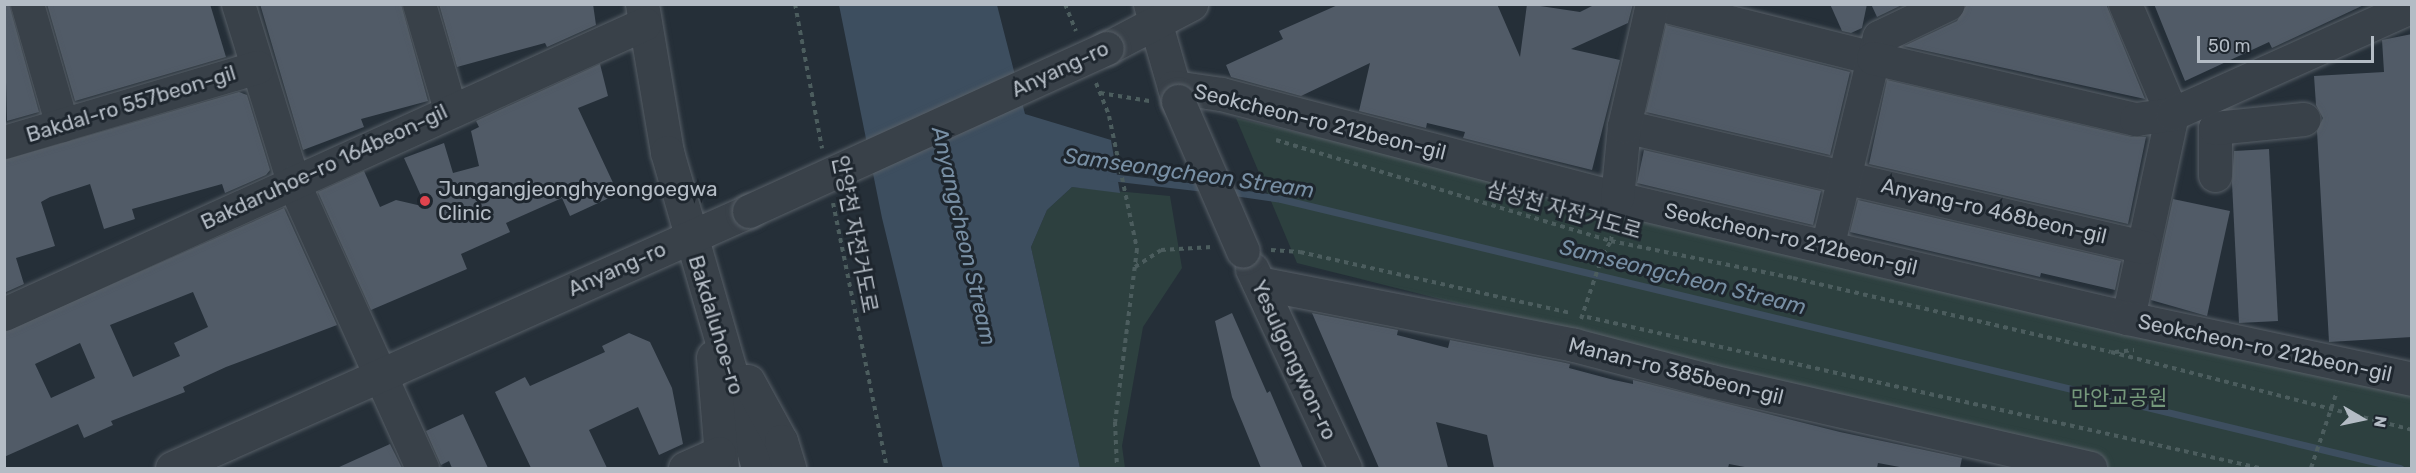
<!DOCTYPE html>
<html>
<head>
<meta charset="utf-8">
<style>
  body { margin:0 }
  #map { position:relative; width:2416px; height:473px; overflow:hidden; background:#252f38; font-family:Rubik,"Noto Sans KR",sans-serif }
  div>[style] { position:absolute }
  [style*='--x'] { left:calc(var(--x)*1px); top:calc(var(--y)*1px); width:calc(var(--w)*1px); rotate:calc(var(--a)*1deg) }
  .green>* { inset:0; background:#2d403f }
  .water>* { inset:0; background:#3d4e5f }
  .stream>* { height:7px; margin:-3.5px; padding:0 3.5px; transform-origin:3.5px; border-radius:3.5px; background:#3d4e5f }
  .building>* { inset:0; background:#515b67 }
  .path>* { height:4px; margin-top:-2px; transform-origin:0; background:repeating-linear-gradient(90deg,#4c5d5e 0 4.5px,transparent 0 9px) }
  .roads { filter:drop-shadow(0 0 2px #575f67) drop-shadow(0 0 2px #575f67) }
  .minor>* { height:33px; margin:-16.5px; padding:0 16.5px; transform-origin:16.5px; border-radius:16.5px; background:#394149 }
  .bridges { filter:drop-shadow(0 0 2px #575f67) drop-shadow(0 0 2px #575f67) }
  .minor-bridge>* { height:33px; margin:-16.5px; padding:0 16.5px; transform-origin:16.5px; border-radius:16.5px; background:#394149 }
  .dots>* { width:16px; height:16px; translate:-50% -50%; box-sizing:border-box; border:3px solid #1e262e; border-radius:50% }
  span { translate:-50% -50%; white-space:nowrap; text-align:center; line-height:1.15; -webkit-text-stroke:6px #1e262e; paint-order:stroke }
  .street-label { font-size:21px; color:#b4bcc5 }
  .poi-label { font-size:21px; color:#b4bcc5 }
  .left { translate:0 -50%; text-align:left }
  .park-label { font-size:21px; color:#75987b }
  .water-label { font-size:22px; color:#788fa4; font-style:italic }
  .frame { position:absolute; inset:0; border:6px solid #b4bcc5; pointer-events:none }
  .north { position:absolute; left:2332px; top:389px; width:60px; height:60px; -webkit-text-stroke:4px #1e262e; paint-order:stroke; rotate:99deg; font-size:16px; font-weight:700; line-height:24px; text-align:center; color:#b4bcc5 }
  .north::after { content:''; display:block; margin:auto; width:21px; height:27px; background:#b4bcc5; clip-path:polygon(50% 0,100% 100%,50% 72%,0 100%) }
  .scale { position:absolute; left:2197px; top:36px; width:177px; height:27px; box-sizing:border-box; border:3px solid #b4bcc5; border-top:0; padding-left:8px; font-size:18px; line-height:21px; white-space:nowrap; color:#b4bcc5; -webkit-text-stroke:4px #1e262e; paint-order:stroke }
</style>
</head>
<body>
<div id="map">
  <div class="green">
    <i style="clip-path:polygon(1236px 118px,2411px 394px,2411px 468px,2112px 468px,1297px 263px)"></i>
    <i style="clip-path:polygon(1072px 187px,1170px 196px,1182px 268px,1143px 327px,1122px 446px,1125px 468px,1080px 468px,1031px 247px,1047px 210px)"></i>
  </div>
  <div class="water">
    <i style="clip-path:polygon(839px 5px,997px 5px,1025px 114px,1111px 140px,1120px 193px,1072px 187px,1047px 210px,1031px 247px,1080px 468px,943px 468px,882px 218px)"></i>
  </div>
  <div class="stream">
    <i style="--x:1110;--y:177;--w:95;--a:6.7"></i>
    <i style="--x:1227;--y:191;--w:55;--a:8.4"></i>
    <i style="--x:1281;--y:199;--w:1151;--a:13.52"></i>
  </div>
  <div class="building">
    <i style="clip-path:polygon(4px 4px,9px 4px,39px 112px,7px 121px)"></i>
    <i style="clip-path:polygon(47px 4px,210px 4px,226px 57px,75px 101px)"></i>
    <i style="clip-path:polygon(260px 4px,401px 4px,428px 101px,361px 119px,364px 127px,303px 150px)"></i>
    <i style="clip-path:polygon(439px 4px,593px 4px,596px 25px,547px 47px,545px 43px,457px 67px)"></i>
    <i style="clip-path:polygon(1340px 4px,1497px 4px,1520px 57px,1527px 4px,1580px 12px,1596px 4px,1633px 4px,1628px 23px,1571px 49px,1620px 60px,1592px 170px,1463px 138px,1465px 132px,1427px 123px,1426px 128px,1359px 111px,1370px 63px,1301px 96px,1231px 77px,1226px 65px,1283px 39px,1279px 31px)"></i>
    <i style="clip-path:polygon(1830px 4px,1867px 4px,1862px 28px,1851px 33px,1842px 31px)"></i>
    <i style="clip-path:polygon(1871px 4px,1904px 4px,1877px 17px)"></i>
    <i style="clip-path:polygon(1967px 4px,2106px 4px,2145px 99px,1904px 46px,1957px 21px)"></i>
    <i style="clip-path:polygon(2154px 4px,2366px 4px,2272px 48px,2269px 42px,2185px 81px)"></i>
    <i style="clip-path:polygon(1666px 25px,1850px 72px,1830px 155px,1646px 112px)"></i>
    <i style="clip-path:polygon(2412px 34px,2412px 337px,2329px 342px,2317px 131px,2323px 118px,2316px 105px,2314px 76px,2384px 72px,2382px 40px)"></i>
    <i style="clip-path:polygon(600px 64px,608px 96px,578px 108px,615px 187px,609px 198px,570px 216px,562px 198px,506px 223px,510px 232px,461px 254px,467px 269px,371px 310px,318px 192px,364px 171px,380px 207px,396px 200px,426px 207px,404px 158px,444px 143px,453px 173px,479px 166px,471px 131px,479px 127px,476px 121px)"></i>
    <i style="clip-path:polygon(1887px 80px,2132px 137px,2146px 137px,2128px 224px,1869px 164px)"></i>
    <i style="clip-path:polygon(239px 92px,247px 95px,270px 170px,266px 175px,225px 193px,222px 184px,132px 209px,135px 219px,104px 229px,90px 184px,50px 197px,41px 202px,55px 246px,16px 258px,24px 284px,4px 293px,4px 160px)"></i>
    <i style="clip-path:polygon(2269px 149px,2278px 321px,2239px 323px,2232px 183px,2234px 151px)"></i>
    <i style="clip-path:polygon(1644px 150px,1821px 191px,1813px 225px,1637px 183px)"></i>
    <i style="clip-path:polygon(2173px 199px,2230px 211px,2207px 316px,2151px 300px)"></i>
    <i style="clip-path:polygon(1858px 200px,2121px 261px,2115px 290px,2041px 273px,2040px 277px,1850px 232px)"></i>
    <i style="clip-path:polygon(evenodd,284px 208px,337px 325px,226px 367px,183px 387px,185px 392px,111px 421px,113px 425px,84px 438px,78px 424px,4px 457px,4px 332px,284px 208px,193px 292px,208px 327px,174px 343px,180px 356px,133px 377px,110px 325px,193px 292px,284px 208px,80px 343px,95px 378px,51px 398px,35px 364px,80px 343px)"></i>
    <i style="clip-path:polygon(1232px 313px,1267px 393px,1270px 391px,1303px 468px,1261px 468px,1232px 397px,1215px 321px)"></i>
    <i style="clip-path:polygon(1312px 313px,1398px 330px,1397px 335px,1448px 348px,1450px 340px,1561px 362px,1570px 364px,1569px 368px,1614px 380px,1633px 384px,1633px 380px,1840px 432px,1962px 458px,1960px 468px,1905px 468px,1878px 463px,1877px 468px,1750px 468px,1729px 464px,1728px 468px,1494px 468px,1487px 435px,1436px 422px,1448px 468px,1379px 468px)"></i>
    <i style="clip-path:polygon(629px 333px,650px 342px,672px 388px,683px 444px,659px 455px,638px 407px,589px 430px,607px 468px,531px 468px,495px 392px,525px 377px,530px 386px,605px 352px,602px 346px)"></i>
    <i style="clip-path:polygon(463px 414px,488px 468px,452px 468px,449px 461px,441px 465px,426px 431px)"></i>
    <i style="clip-path:polygon(390px 444px,402px 468px,337px 468px)"></i>
  </div>
  <div class="path">
    <i style="--x:795;--y:4;--w:147;--a:79.4"></i>
    <i style="--x:1065;--y:4;--w:29;--a:68"></i>
    <i style="--x:1096;--y:83;--w:35;--a:68"></i>
    <i style="--x:1109;--y:116;--w:136;--a:78.1"></i>
    <i style="--x:1137;--y:249;--w:174;--a:97.2"></i>
    <i style="--x:1115;--y:422;--w:46;--a:87.5"></i>
    <i style="--x:1100;--y:93;--w:50;--a:9.3"></i>
    <i style="--x:1276;--y:140;--w:350;--a:16.8"></i>
    <i style="--x:1611;--y:241;--w:186;--a:11.5"></i>
    <i style="--x:1793;--y:278;--w:326;--a:13.1"></i>
    <i style="--x:2111;--y:352;--w:311;--a:14.5"></i>
    <i style="--x:833;--y:203;--w:270;--a:78.5"></i>
    <i style="--x:1271;--y:250;--w:29;--a:4"></i>
    <i style="--x:1300;--y:252;--w:278;--a:12.7"></i>
    <i style="--x:1135;--y:267;--w:31;--a:-33"></i>
    <i style="--x:1161;--y:250;--w:51;--a:-3.4"></i>
    <i style="--x:1587;--y:317;--w:690;--a:12.65"></i>
    <i style="--x:1581;--y:319;--w:69;--a:-71.3"></i>
    <i style="--x:1603;--y:254;--w:15;--a:-58"></i>
    <i style="--x:1611;--y:241;--w:16;--a:-83"></i>
    <i style="--x:2115;--y:352;--w:19;--a:-6"></i>
    <i style="--x:2311;--y:468;--w:81;--a:-71.3"></i>
  </div>
  <div class="roads">
    <div class="minor">
      <i style="--x:27;--y:4;--w:126;--a:73.9"></i>
      <i style="--x:238;--y:4;--w:186;--a:72.8"></i>
      <i style="--x:293;--y:182;--w:314;--a:65.7"></i>
      <i style="--x:419;--y:4;--w:109;--a:73.6"></i>
      <i style="--x:642;--y:4;--w:150;--a:80.4"></i>
      <i style="--x:667;--y:152;--w:329;--a:73.9"></i>
      <i style="--x:1150;--y:4;--w:101;--a:73.9"></i>
      <i style="--x:1658;--y:4;--w:222;--a:14.1"></i>
      <i style="--x:1873;--y:58;--w:22;--a:-74"></i>
      <i style="--x:1879;--y:37;--w:76;--a:-25.6"></i>
      <i style="--x:2125;--y:4;--w:120;--a:66.9"></i>
      <i style="--x:2172;--y:114;--w:209;--a:102.2"></i>
      <i style="--x:1107;--y:48;--w:95;--a:-27.6"></i>
      <i style="--x:1174;--y:87;--w:48;--a:8.5"></i>
      <i style="--x:1221;--y:94;--w:409;--a:14.7"></i>
      <i style="--x:1617;--y:198;--w:525;--a:13.22"></i>
      <i style="--x:2128;--y:318;--w:290;--a:12.1"></i>
      <i style="--x:1624;--y:126;--w:533;--a:13.12"></i>
      <i style="--x:4;--y:142;--w:264;--a:-16.5"></i>
      <i style="--x:2215;--y:175;--w:47;--a:-90"></i>
      <i style="--x:2215;--y:128;--w:89;--a:-5.8"></i>
      <i style="--x:1617;--y:198;--w:72;--a:-84.4"></i>
      <i style="--x:1624;--y:126;--w:125;--a:-77.1"></i>
      <i style="--x:1827;--y:247;--w:195;--a:-76.3"></i>
      <i style="--x:1873;--y:58;--w:270;--a:13.1"></i>
      <i style="--x:2136;--y:119;--w:36;--a:-8"></i>
      <i style="--x:2172;--y:114;--w:263;--a:-24.2"></i>
      <i style="--x:1252;--y:269;--w:220;--a:65"></i>
      <i style="--x:1259;--y:283;--w:321;--a:11.1"></i>
      <i style="--x:1574;--y:345;--w:142;--a:14.7"></i>
      <i style="--x:1711;--y:381;--w:389;--a:12.9"></i>
      <i style="--x:4;--y:314;--w:703;--a:-24.38"></i>
      <i style="--x:713;--y:357;--w:111;--a:85.4"></i>
      <i style="--x:748;--y:381;--w:68;--a:61.2"></i>
      <i style="--x:781;--y:441;--w:28;--a:73"></i>
      <i style="--x:172;--y:468;--w:632;--a:-24.01"></i>
      <i style="--x:685;--y:468;--w:37;--a:-24"></i>
    </div>
  </div>
  <div class="bridges">
    <div class="minor-bridge">
      <i style="--x:1178;--y:101;--w:163;--a:66.6"></i>
      <i style="--x:749;--y:211;--w:393;--a:-24.5"></i>
    </div>
  </div>
  <div class="dots">
    <i style="left:425px;top:201px;background:#e0444e"></i>
  </div>
  <div class="street-label">
    <span style="left:1060px;top:69px;rotate:-25deg">Anyang-ro</span>
    <span style="left:131px;top:104px;rotate:-17deg">Bakdal-ro 557beon-gil</span>
    <span style="left:1320px;top:122px;rotate:14deg">Seokcheon-ro 212beon-gil</span>
    <span style="left:324px;top:167px;rotate:-25deg">Bakdaruhoe-ro 164beon-gil</span>
    <span style="left:1564px;top:210px;rotate:16deg">삼성천 자전거도로</span>
    <span style="left:1994px;top:211px;rotate:13deg">Anyang-ro 468beon-gil</span>
    <span style="left:855px;top:234px;rotate:79deg">안양천 자전거도로</span>
    <span style="left:1791px;top:239px;rotate:13deg">Seokcheon-ro 212beon-gil</span>
    <span style="left:617px;top:269px;rotate:-24deg">Anyang-ro</span>
    <span style="left:716px;top:325px;rotate:73deg">Bakdaluhoe-ro</span>
    <span style="left:2265px;top:348px;rotate:12deg">Seokcheon-ro 212beon-gil</span>
    <span style="left:1294px;top:360px;rotate:65deg">Yesulgongwon-ro</span>
    <span style="left:1676px;top:371px;rotate:14deg">Manan-ro 385beon-gil</span>
  </div>
  <div class="poi-label">
    <span class="left" style="left:438px;top:201px">Jungangjeonghyeongoegwa<br>Clinic</span>
  </div>
  <div class="park-label">
    <span style="left:2119px;top:398px">만안교공원</span>
  </div>
  <div class="water-label">
    <span style="left:1189px;top:173px;rotate:8deg">Samseongcheon Stream</span>
    <span style="left:964px;top:236px;rotate:77deg">Anyangcheon Stream</span>
    <span style="left:1683px;top:277px;rotate:14deg">Samseongcheon Stream</span>
  </div>
  <div class="frame"></div>
  <div class="north">N</div>
  <div class="scale">50 m</div>
</div>
</body>
</html>
